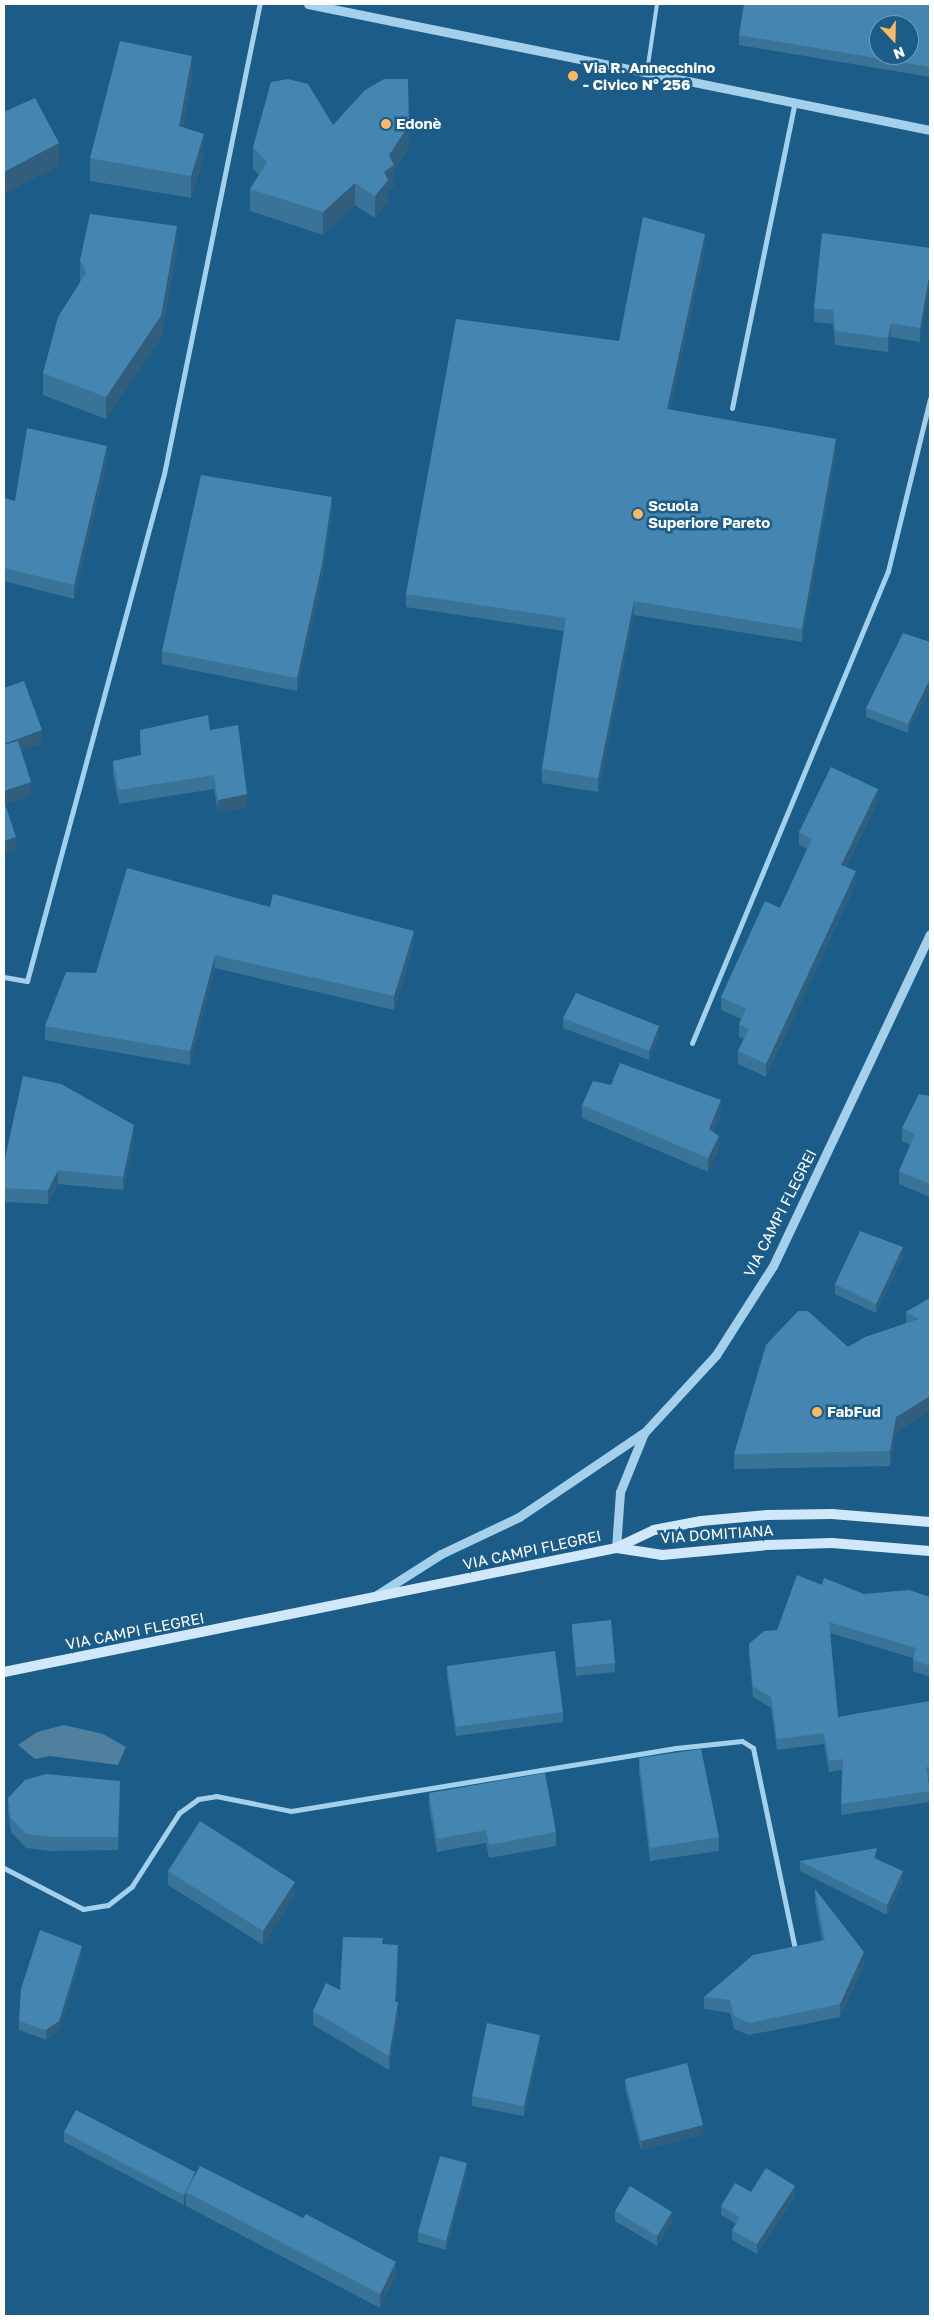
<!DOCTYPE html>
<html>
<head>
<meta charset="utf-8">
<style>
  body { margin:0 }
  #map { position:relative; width:934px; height:2320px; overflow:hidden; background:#1b5c88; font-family:"Golos Text",sans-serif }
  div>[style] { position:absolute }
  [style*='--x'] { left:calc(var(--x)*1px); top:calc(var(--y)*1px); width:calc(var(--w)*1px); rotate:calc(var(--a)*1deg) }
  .water>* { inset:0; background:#517f9e }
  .service>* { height:4px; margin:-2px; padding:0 2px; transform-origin:2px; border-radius:2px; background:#a4d0ec }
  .minor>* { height:5px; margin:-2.5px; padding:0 2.5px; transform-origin:2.5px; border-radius:2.5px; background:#a4d0ec }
  .tertiary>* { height:9px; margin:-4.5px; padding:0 4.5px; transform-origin:4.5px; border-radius:4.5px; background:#a4d0ec }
  .secondary>* { height:10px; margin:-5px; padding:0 5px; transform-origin:5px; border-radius:5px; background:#d0e8f9 }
  .wall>* { inset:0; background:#3a7398 }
  .shaded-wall>* { inset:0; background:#305e7c }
  .building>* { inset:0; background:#4486b1 }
  .dots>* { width:14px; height:14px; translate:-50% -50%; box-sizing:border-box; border:2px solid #1b5c88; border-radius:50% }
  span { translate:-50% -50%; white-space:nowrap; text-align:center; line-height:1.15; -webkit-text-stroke:5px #1b5c88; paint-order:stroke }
  .poi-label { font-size:15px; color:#fff; font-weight:700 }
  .left { translate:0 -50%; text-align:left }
  .street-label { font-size:15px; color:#fff }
  .frame { position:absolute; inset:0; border:5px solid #fff; pointer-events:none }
  .north { position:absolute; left:869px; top:15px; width:50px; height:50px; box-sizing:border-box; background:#1b5c88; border:1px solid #769db8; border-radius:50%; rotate:159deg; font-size:14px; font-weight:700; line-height:20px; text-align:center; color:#fff }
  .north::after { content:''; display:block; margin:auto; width:18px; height:22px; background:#feb861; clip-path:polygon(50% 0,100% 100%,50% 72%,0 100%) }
</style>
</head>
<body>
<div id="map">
  <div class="water">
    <i style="clip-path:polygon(64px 1725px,103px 1734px,126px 1747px,118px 1765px,50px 1756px,35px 1759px,18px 1745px,37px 1732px)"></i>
  </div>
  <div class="service">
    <i style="--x:647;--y:72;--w:69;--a:-81.6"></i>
  </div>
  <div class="minor">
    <i style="--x:732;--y:408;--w:312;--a:-78.4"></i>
    <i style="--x:4;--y:977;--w:23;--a:10"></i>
    <i style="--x:27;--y:981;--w:525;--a:-74.88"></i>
    <i style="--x:164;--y:474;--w:480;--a:-78.5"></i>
    <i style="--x:692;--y:1043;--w:511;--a:-67.45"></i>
    <i style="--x:888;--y:571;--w:177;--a:-76.3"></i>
    <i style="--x:4;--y:1868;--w:89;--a:27.4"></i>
    <i style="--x:83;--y:1909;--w:25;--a:-9"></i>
    <i style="--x:108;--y:1905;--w:31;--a:-38"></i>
    <i style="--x:132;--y:1886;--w:87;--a:-57.2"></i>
    <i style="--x:179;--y:1813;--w:24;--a:-36"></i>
    <i style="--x:198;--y:1799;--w:18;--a:-9"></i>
    <i style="--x:216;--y:1796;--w:76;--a:11.3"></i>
    <i style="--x:291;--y:1811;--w:390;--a:-9.3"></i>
    <i style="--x:676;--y:1748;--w:66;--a:-6.1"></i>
    <i style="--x:742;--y:1741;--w:13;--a:32"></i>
    <i style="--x:753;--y:1748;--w:201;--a:78.2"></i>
  </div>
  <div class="tertiary">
    <i style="--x:308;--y:4;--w:635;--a:11.45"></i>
    <i style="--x:616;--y:1548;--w:56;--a:-85.9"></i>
    <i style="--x:620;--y:1492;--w:64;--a:-67.9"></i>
    <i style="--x:644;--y:1433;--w:106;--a:-47.3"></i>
    <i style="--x:716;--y:1355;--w:106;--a:-57.4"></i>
    <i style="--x:773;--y:1266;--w:367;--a:-64.7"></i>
    <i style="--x:375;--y:1596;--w:78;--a:-32.5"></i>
    <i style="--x:441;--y:1554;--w:86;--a:-25.4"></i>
    <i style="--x:519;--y:1517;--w:150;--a:-34.1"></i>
  </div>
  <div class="secondary">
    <i style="--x:617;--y:1548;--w:46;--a:8.8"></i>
    <i style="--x:662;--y:1555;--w:105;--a:-5.4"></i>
    <i style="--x:767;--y:1545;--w:65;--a:-1.8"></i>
    <i style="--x:832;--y:1543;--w:98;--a:4.7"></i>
    <i style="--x:4;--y:1672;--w:624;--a:-11.45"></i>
    <i style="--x:616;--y:1548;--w:42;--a:-25.3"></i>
    <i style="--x:654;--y:1530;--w:48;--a:-10.8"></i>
    <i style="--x:701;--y:1521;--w:66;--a:-5.2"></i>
    <i style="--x:767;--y:1515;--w:65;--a:-0.9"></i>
    <i style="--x:832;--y:1514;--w:98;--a:4.7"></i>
  </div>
  <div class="wall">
    <i style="clip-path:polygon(930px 4px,930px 77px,739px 45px,739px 35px)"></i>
    <i style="clip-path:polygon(192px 78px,183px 127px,204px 156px,191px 198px,90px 181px,90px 158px)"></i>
    <i style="clip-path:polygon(333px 125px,409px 147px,394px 171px,394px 187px,388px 191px,388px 202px,375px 218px,355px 205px,323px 235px,250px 211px,250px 189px,259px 175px,253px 169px,253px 147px)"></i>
    <i style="clip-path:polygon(705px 248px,670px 409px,836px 453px,802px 642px,634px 615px,598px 792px,542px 783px,542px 769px,564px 631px,406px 607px,406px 594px,619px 341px)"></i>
    <i style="clip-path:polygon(930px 248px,920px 342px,891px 337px,888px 352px,835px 345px,833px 324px,814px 322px,814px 308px)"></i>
    <i style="clip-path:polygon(177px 249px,161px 338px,106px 419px,43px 395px,43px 373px,80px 282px,80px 260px)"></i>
    <i style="clip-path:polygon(107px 460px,74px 599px,4px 581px,4px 498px,15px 501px)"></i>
    <i style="clip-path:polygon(332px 511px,322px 578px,297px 691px,162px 664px,162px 651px)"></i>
    <i style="clip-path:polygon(930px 642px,908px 733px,866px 717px,866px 708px)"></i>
    <i style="clip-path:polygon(140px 730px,210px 730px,247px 807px,218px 813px,214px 789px,119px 804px,113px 775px,113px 761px,141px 755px)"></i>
    <i style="clip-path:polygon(878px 801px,846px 867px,856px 884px,766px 1077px,738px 1064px,738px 1051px,744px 1039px,739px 1037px,739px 1024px,741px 1019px,721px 1010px,721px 997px,780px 908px,807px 849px,799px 845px,799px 832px)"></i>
    <i style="clip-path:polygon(270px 907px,414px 944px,394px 1010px,215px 968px,190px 1065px,45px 1040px,45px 1026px,96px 973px)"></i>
    <i style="clip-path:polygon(563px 1018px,659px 1035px,649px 1060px,563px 1028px)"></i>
    <i style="clip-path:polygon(930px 1096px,930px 1197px,899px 1184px,899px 1171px,910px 1145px,902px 1141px,902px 1128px)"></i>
    <i style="clip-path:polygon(582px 1105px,721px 1114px,713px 1132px,719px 1149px,708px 1172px,582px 1118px)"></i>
    <i style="clip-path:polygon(134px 1138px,123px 1190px,58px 1184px,48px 1204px,4px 1202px,4px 1163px)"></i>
    <i style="clip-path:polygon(903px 1257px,876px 1313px,835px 1294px,835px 1284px)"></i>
    <i style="clip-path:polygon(930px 1298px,930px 1411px,896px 1432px,890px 1466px,734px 1469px,734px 1454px,848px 1347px,906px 1323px,906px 1312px)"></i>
    <i style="clip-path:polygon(822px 1585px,864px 1594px,930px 1597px,930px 1677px,913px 1671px,913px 1658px,830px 1633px,838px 1717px,930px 1701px,930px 1778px,928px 1778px,930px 1791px,930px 1802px,841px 1815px,842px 1770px,829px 1772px,824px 1744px,777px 1750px,771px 1708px,753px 1697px,749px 1655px,749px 1644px,777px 1630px)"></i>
    <i style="clip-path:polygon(572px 1624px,615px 1663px,615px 1672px,576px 1676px,572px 1634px)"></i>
    <i style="clip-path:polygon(447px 1666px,563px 1712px,563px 1722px,456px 1736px,447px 1676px)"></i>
    <i style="clip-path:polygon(639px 1758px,719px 1837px,719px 1851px,650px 1861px,639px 1772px)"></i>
    <i style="clip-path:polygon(429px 1793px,556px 1832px,556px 1846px,489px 1858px,486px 1843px,437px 1852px,429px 1807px)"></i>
    <i style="clip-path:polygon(120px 1795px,118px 1850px,50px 1851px,26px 1848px,11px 1832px,8px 1812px,8px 1798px)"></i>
    <i style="clip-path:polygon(877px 1857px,877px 1859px,903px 1881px,887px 1915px,800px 1871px,800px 1861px)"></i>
    <i style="clip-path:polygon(168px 1871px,295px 1896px,263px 1945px,168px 1885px)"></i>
    <i style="clip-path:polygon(815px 1889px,864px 1965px,840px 2017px,749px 2035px,734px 2029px,730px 2013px,704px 2009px,704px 1997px,822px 1940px,815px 1901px)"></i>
    <i style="clip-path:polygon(383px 1944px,398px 1958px,396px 2002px,398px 2015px,389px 2070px,313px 2025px,313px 2011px,340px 1990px)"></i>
    <i style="clip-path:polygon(82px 1955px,59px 2030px,46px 2040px,19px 2030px,19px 2021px)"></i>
    <i style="clip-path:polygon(540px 2044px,524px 2116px,472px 2106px,472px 2096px)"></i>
    <i style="clip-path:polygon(625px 2079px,703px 2134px,641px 2150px,625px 2088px)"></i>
    <i style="clip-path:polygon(64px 2132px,195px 2175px,396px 2275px,380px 2308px,186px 2206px,186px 2199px,184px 2205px,64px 2142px)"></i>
    <i style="clip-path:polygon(467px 2172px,446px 2250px,418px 2242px,418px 2232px)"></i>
    <i style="clip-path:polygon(751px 2192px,795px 2196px,757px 2254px,732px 2240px,732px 2230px,736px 2224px,721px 2215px,721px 2206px)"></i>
    <i style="clip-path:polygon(615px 2211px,672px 2221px,657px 2246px,615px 2221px)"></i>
  </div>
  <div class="shaded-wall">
    <i style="clip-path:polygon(192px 56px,192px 78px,179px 148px,179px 126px)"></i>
    <i style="clip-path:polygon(409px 125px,409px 147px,394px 171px,394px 187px,388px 191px,388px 202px,375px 218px,375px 196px,389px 155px)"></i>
    <i style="clip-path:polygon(204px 134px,204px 156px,191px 198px,191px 176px)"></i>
    <i style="clip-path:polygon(59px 143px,59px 166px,4px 194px,4px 172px)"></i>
    <i style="clip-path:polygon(355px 183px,355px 205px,323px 235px,323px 212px)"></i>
    <i style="clip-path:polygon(177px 226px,177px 249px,161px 338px,106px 419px,106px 397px)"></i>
    <i style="clip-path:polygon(705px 234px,705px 248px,667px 422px,667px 409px)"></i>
    <i style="clip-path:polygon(930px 272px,930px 285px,920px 342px,920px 328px)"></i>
    <i style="clip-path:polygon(891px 323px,891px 337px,888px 352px,888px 338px)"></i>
    <i style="clip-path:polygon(836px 439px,836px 453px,802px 642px,802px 629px)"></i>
    <i style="clip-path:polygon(107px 446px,107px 460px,74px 599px,74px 585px)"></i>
    <i style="clip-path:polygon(332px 497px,332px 511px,322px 578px,297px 691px,297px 678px)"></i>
    <i style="clip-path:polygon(634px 601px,634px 615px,598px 792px,598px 778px)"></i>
    <i style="clip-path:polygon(930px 679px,930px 689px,908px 733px,908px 724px)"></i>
    <i style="clip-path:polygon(42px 730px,42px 744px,4px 758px,4px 744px)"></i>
    <i style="clip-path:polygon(31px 782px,31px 796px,4px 805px,4px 791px)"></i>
    <i style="clip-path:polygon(878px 789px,878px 801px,841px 877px,841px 865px)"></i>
    <i style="clip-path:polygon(247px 794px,247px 807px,218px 813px,218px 800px)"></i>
    <i style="clip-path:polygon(16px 837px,16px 850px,4px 855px,4px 841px)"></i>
    <i style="clip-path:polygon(856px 871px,856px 884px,766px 1077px,766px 1064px)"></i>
    <i style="clip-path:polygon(414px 931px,414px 944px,394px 1010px,394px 996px)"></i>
    <i style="clip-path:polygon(215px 955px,215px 968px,190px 1065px,190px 1051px)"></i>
    <i style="clip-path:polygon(659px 1026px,659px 1035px,649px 1060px,649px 1051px)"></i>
    <i style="clip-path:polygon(721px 1100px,721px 1114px,709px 1143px,709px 1129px)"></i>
    <i style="clip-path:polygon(134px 1125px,134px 1138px,123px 1190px,123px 1177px)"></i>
    <i style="clip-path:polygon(719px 1136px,719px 1149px,708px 1172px,708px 1158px)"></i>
    <i style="clip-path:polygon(58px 1170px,58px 1184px,48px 1204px,48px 1190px)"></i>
    <i style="clip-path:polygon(903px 1247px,903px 1257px,876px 1313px,876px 1304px)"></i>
    <i style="clip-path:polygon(930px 1396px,930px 1411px,896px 1432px,890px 1466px,890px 1451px,896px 1417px)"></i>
    <i style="clip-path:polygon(120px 1781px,120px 1795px,118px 1850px,118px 1837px)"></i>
    <i style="clip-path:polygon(877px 1848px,877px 1857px,874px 1868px,874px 1858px)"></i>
    <i style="clip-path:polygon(903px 1871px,903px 1881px,887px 1915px,887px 1905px)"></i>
    <i style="clip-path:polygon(295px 1882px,295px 1896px,263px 1945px,263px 1931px)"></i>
    <i style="clip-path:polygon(398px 1945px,398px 1958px,395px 2015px,395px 2002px)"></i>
    <i style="clip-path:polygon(82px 1946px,82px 1955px,59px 2030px,46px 2040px,46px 2030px)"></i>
    <i style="clip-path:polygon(864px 1952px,864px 1965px,840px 2017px,840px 2004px)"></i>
    <i style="clip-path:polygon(398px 2002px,398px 2015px,389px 2070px,389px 2056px)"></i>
    <i style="clip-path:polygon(540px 2035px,540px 2044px,524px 2116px,524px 2106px)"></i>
    <i style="clip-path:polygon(703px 2125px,703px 2134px,641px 2150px,641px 2141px)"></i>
    <i style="clip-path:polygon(467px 2163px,467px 2172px,446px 2250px,446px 2241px)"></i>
    <i style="clip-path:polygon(195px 2172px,195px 2182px,186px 2192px,186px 2199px,184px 2205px,184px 2195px)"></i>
    <i style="clip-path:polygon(795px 2186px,795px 2196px,757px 2254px,757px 2244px)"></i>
    <i style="clip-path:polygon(672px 2212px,672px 2221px,657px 2246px,657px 2236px)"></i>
    <i style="clip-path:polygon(396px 2262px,396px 2275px,380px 2308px,380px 2294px)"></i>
  </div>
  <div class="building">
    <i style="clip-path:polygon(evenodd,744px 4px,930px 4px,930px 67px,739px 35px,744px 4px,879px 25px,909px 25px,909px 55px,879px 55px,879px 25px)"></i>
    <i style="clip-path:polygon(120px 41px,192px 56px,179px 126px,204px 134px,191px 176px,90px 158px)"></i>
    <i style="clip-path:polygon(288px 79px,308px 84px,333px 125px,365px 90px,384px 79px,408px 79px,409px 125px,389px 155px,394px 165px,384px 172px,388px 180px,375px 196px,355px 183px,323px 212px,250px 189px,267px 162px,253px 147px,271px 82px)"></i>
    <i style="clip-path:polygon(35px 98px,59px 143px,4px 172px,4px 112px)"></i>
    <i style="clip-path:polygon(90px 214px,177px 226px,161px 316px,106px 397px,43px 373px,58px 317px,86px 273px,80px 260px)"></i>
    <i style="clip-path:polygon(643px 217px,705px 234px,667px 409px,836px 439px,802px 629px,634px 601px,598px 778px,542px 769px,566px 618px,406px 594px,456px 319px,619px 341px)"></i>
    <i style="clip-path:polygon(822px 233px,930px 248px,930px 272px,920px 328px,891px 323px,888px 338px,835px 331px,833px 310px,814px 308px)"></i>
    <i style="clip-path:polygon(27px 428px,107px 446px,74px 585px,4px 568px,4px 498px,15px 501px)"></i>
    <i style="clip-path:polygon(201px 475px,332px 497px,322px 564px,297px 678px,162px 651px)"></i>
    <i style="clip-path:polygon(903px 633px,930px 642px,930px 679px,908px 724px,866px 708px)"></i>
    <i style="clip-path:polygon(24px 681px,42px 730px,4px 744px,4px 688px)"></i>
    <i style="clip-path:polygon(208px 715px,210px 730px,238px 725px,247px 794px,218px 800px,214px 775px,119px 790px,113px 761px,141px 755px,140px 730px)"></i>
    <i style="clip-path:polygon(18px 741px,31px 782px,4px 791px,4px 745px)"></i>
    <i style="clip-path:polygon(831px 767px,878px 789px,841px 865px,856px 871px,766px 1064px,738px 1051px,749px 1029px,739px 1024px,746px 1009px,721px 997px,765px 901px,780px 908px,812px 839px,799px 832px)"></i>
    <i style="clip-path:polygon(4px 801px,16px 837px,4px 841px)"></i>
    <i style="clip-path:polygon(127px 868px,270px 907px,273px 894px,414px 931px,394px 996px,215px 955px,190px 1051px,45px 1026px,66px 972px,96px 973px)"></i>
    <i style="clip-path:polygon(576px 993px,659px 1026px,649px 1051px,563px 1018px)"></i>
    <i style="clip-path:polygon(620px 1063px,721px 1100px,709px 1129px,719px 1136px,708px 1158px,582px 1105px,593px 1081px,611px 1085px)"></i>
    <i style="clip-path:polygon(23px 1076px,61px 1084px,134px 1125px,123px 1177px,58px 1170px,48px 1190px,4px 1188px,4px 1163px)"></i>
    <i style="clip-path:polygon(919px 1094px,930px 1096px,930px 1184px,899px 1171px,915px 1134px,902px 1128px)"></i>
    <i style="clip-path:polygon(860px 1231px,903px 1247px,876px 1304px,835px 1284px)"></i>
    <i style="clip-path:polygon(930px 1298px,930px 1396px,896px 1417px,890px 1451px,734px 1454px,766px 1345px,798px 1311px,808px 1311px,848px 1347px,865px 1337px,919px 1319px,906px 1312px)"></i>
    <i style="clip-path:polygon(797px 1575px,822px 1585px,824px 1578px,864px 1594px,909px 1590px,930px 1597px,930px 1666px,913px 1660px,916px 1648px,829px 1622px,838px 1717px,930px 1701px,930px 1767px,926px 1767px,930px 1791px,841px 1804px,843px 1759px,829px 1761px,824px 1733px,777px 1739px,771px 1697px,753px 1686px,749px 1644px,764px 1631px,777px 1630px)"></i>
    <i style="clip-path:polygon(611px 1620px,615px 1663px,576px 1667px,572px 1624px)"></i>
    <i style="clip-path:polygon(555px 1651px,563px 1712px,456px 1727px,447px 1666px)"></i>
    <i style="clip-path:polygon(701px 1749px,719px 1837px,650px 1848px,639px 1758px)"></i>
    <i style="clip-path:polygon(545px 1773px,556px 1832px,489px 1845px,486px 1830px,437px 1839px,429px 1793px)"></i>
    <i style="clip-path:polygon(46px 1774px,120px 1781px,118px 1837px,50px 1837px,26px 1834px,11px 1818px,8px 1798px,25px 1780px)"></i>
    <i style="clip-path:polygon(200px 1821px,295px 1882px,263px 1931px,168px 1871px)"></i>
    <i style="clip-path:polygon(877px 1848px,874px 1858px,903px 1871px,887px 1905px,800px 1861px)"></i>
    <i style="clip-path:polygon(815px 1889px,864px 1952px,840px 2004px,749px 2023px,734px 2016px,730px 2000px,704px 1997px,753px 1955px,825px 1940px)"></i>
    <i style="clip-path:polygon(40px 1930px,82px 1946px,59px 2021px,46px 2030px,19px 2021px,21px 1989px)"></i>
    <i style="clip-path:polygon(343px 1937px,383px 1938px,382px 1944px,398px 1945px,395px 2002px,398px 2002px,389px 2056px,313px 2011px,326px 1983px,340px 1990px)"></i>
    <i style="clip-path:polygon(487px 2023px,540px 2035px,524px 2106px,472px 2096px)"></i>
    <i style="clip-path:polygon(687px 2063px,703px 2125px,641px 2141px,625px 2079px)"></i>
    <i style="clip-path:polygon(76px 2110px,195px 2172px,184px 2195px,64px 2132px)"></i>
    <i style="clip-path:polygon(440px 2156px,467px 2163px,446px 2241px,418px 2232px)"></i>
    <i style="clip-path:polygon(200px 2166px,303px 2218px,306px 2214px,396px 2262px,380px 2294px,186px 2192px)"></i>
    <i style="clip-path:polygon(766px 2168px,795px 2186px,757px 2244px,732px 2230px,740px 2217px,721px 2206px,735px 2183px,751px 2192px)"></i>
    <i style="clip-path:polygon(630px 2186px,672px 2212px,657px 2236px,615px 2211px)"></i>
  </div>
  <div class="dots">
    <i style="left:573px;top:76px;background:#feb861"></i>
    <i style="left:386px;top:124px;background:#feb861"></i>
    <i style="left:638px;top:514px;background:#feb861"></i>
    <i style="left:817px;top:1412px;background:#feb861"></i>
  </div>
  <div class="poi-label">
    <span class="left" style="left:583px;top:76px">Via R. Annecchino<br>- Civico N° 256</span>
    <span class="left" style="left:396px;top:124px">Edonè</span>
    <span class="left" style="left:648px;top:514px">Scuola<br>Superiore Pareto</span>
    <span class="left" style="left:827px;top:1412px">FabFud</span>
  </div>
  <div class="street-label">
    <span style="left:780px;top:1213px;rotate:-63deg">VIA CAMPI FLEGREI</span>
    <span style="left:717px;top:1534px;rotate:-4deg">VIA DOMITIANA</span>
    <span style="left:532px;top:1550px;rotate:-12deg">VIA CAMPI FLEGREI</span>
    <span style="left:135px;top:1631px;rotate:-11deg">VIA CAMPI FLEGREI</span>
  </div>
  <div class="frame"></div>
  <div class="north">N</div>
</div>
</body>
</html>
